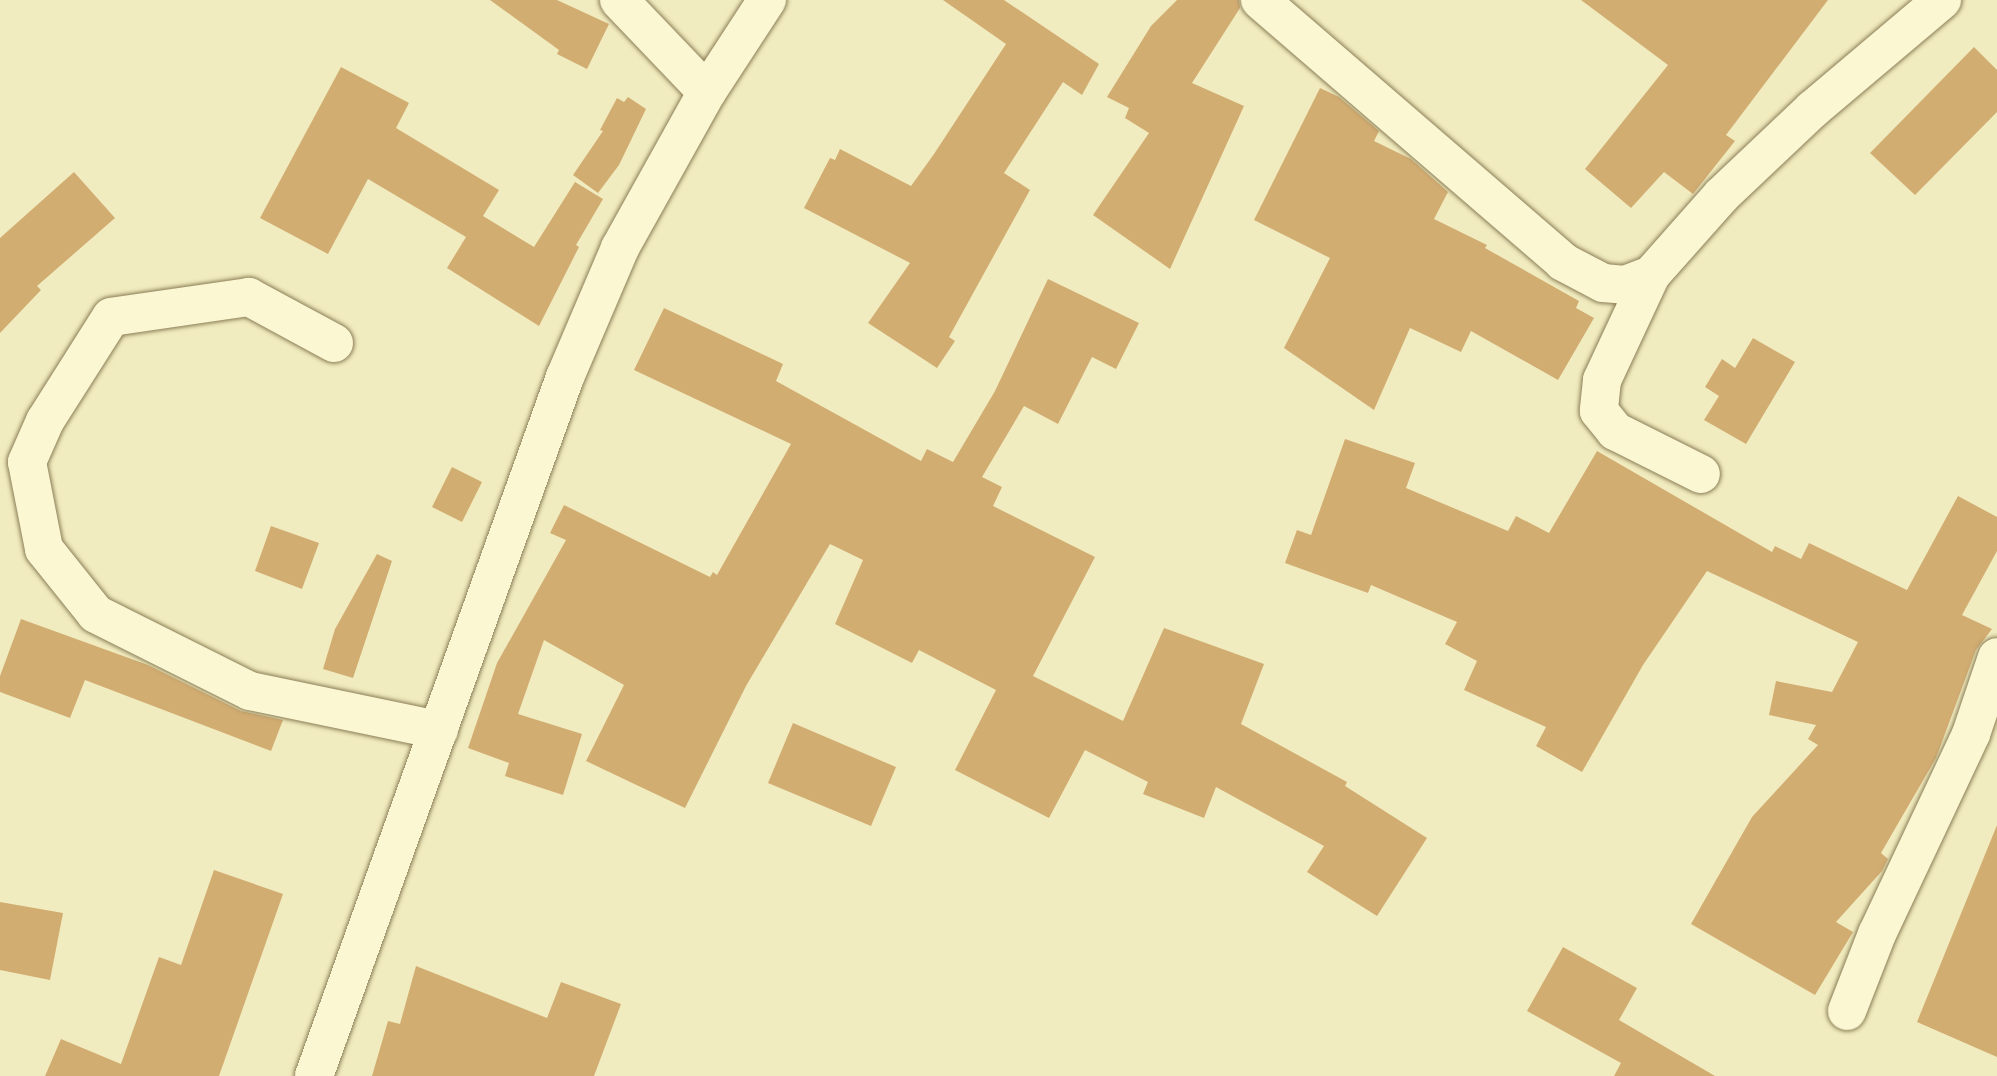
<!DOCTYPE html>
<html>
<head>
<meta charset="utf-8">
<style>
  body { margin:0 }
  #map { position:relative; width:1997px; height:1076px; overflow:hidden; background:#f1ecbf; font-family:"Times New Roman",serif }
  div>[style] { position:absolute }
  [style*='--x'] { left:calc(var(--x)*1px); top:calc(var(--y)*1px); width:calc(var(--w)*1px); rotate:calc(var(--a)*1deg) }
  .building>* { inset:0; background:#d2ad72 }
  .roads { filter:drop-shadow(0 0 2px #8b7d56) drop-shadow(0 0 2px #8b7d56) }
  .minor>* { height:38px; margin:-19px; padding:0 19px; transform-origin:19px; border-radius:19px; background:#fbf7d3 }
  span { translate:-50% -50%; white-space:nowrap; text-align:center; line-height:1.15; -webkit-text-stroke:5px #f8f4cf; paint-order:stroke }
</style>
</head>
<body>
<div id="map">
  <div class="building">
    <i style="clip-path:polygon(490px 0,557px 0,609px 24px,587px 69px,557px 54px,559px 50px)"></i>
    <i style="clip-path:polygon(943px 0,1004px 0,1099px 64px,1082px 95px,1063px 82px,1004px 173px,1030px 190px,949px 337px,955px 341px,937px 368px,868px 323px,910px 263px,804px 208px,830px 158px,835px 160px,840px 149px,911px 186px,934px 154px,1006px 44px)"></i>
    <i style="clip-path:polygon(1177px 0,1239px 0,1240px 8px,1192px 83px,1244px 106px,1170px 269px,1093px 215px,1149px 133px,1125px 118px,1129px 108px,1107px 97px,1151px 26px)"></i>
    <i style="clip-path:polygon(1581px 0,1828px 0,1726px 135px,1735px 141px,1693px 194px,1664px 172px,1631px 208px,1585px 169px,1668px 65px)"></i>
    <i style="clip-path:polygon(1974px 47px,1997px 70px,1997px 112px,1915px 195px,1870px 153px)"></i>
    <i style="clip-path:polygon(341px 67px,409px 103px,396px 128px,499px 190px,483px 216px,534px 247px,575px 182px,603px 199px,576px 245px,579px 247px,539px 326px,447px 268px,466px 237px,368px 179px,328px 254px,260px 218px)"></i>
    <i style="clip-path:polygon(1320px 88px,1339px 97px,1379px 131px,1374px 141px,1411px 159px,1448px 192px,1434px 219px,1487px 245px,1485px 248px,1579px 301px,1576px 308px,1594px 318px,1558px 380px,1471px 331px,1461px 352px,1410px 328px,1374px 410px,1284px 348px,1330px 258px,1254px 220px)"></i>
    <i style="clip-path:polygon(628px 97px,646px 109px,619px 165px,598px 193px,573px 175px,603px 131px,600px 130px,617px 98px,624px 102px)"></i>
    <i style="clip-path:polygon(74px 172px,115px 218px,37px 286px,41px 290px,0 333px,0 238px)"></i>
    <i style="clip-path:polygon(1048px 279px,1139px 323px,1116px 369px,1092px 357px,1058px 424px,1024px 406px,982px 477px,1002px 487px,993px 506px,1095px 557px,1033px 676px,1123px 721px,1164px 628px,1264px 664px,1241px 724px,1347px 782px,1345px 786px,1427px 838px,1377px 916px,1307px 872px,1324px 846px,1216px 787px,1204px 818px,1143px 794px,1148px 782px,1085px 750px,1049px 818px,955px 770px,996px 690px,919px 650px,912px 663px,835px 624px,863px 560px,830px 544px,746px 686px,685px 808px,586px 761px,624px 685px,544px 640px,518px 714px,582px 734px,563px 795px,505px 776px,509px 763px,468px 748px,497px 663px,566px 540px,550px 533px,564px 505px,710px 577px,713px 572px,717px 575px,791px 444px,634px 370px,664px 308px,783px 364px,776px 381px,921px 461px,927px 449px,953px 462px,995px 391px)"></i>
    <i style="clip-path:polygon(1753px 338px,1795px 362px,1746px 444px,1704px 420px,1719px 396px,1705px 387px,1722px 359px,1735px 368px)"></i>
    <i style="clip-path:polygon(1345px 439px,1415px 463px,1406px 488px,1508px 531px,1516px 516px,1549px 533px,1597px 451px,1772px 552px,1775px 546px,1801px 559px,1809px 543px,1907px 590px,1958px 496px,1997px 517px,1997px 551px,1962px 615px,1992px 629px,1976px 650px,1936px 758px,1881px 853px,1888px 859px,1882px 871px,1836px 922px,1853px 932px,1815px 995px,1691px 924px,1752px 817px,1818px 745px,1808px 739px,1816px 725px,1769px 715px,1776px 681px,1832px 692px,1858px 642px,1707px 571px,1643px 665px,1582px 772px,1536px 746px,1546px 727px,1464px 690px,1477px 661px,1445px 644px,1457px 622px,1371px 585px,1368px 593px,1285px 563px,1297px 530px,1311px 535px)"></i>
    <i style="clip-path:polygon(452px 467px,482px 482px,462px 522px,432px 507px)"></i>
    <i style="clip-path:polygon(271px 526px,319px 543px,302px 589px,255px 571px)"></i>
    <i style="clip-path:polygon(377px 554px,392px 561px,353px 678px,323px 669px,335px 629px)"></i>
    <i style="clip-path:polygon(21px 619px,148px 665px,241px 711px,283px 720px,271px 751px,85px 680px,70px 718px,0 692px,0 676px)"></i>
    <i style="clip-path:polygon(793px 723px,896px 767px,871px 826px,768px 783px)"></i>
    <i style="clip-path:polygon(1997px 825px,1997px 1057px,1917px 1022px)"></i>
    <i style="clip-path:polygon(214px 870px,283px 894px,219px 1076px,45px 1076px,61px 1039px,121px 1064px,159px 957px,181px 965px)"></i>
    <i style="clip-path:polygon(0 902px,63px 913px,50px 980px,0 970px)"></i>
    <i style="clip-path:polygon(1563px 947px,1637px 988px,1619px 1020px,1715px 1076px,1614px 1076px,1621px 1063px,1527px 1011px)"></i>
    <i style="clip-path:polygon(416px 966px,547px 1018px,561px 982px,621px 1004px,594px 1076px,372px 1076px,388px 1021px,400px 1024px)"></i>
  </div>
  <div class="roads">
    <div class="minor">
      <i style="--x:619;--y:0;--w:127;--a:46.3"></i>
      <i style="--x:1260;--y:0;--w:401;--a:40.8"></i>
      <i style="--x:1563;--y:262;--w:45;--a:27.7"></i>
      <i style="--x:1603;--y:283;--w:22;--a:5"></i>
      <i style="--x:1625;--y:285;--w:28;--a:-21"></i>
      <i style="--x:1651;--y:275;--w:107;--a:-48.4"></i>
      <i style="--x:1722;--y:195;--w:125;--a:-43.4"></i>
      <i style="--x:1813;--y:109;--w:169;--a:-40.2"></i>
      <i style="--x:1651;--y:275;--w:116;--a:115"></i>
      <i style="--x:1602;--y:380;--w:31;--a:96"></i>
      <i style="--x:1599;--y:411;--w:26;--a:51"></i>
      <i style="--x:1615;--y:431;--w:96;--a:26.6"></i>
      <i style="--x:334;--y:343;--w:97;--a:-151.6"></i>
      <i style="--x:249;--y:297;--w:139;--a:171.8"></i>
      <i style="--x:111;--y:317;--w:123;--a:122.4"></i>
      <i style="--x:45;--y:421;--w:45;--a:113.7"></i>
      <i style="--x:27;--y:462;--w:89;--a:78.9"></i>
      <i style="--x:44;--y:549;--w:83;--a:51.3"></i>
      <i style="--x:96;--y:614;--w:172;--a:26.6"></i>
      <i style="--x:250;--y:691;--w:193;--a:11.7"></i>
      <i style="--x:1847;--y:1011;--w:83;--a:-68.7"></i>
      <i style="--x:1877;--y:934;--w:221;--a:-64.8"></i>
      <i style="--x:1971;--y:734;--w:81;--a:-71.3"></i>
      <i style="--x:314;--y:1076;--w:743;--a:-70.25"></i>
      <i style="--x:565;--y:377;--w:140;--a:-66.9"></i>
      <i style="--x:620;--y:248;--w:179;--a:-60.9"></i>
      <i style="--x:707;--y:92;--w:110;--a:-56.9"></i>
    </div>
  </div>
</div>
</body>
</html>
